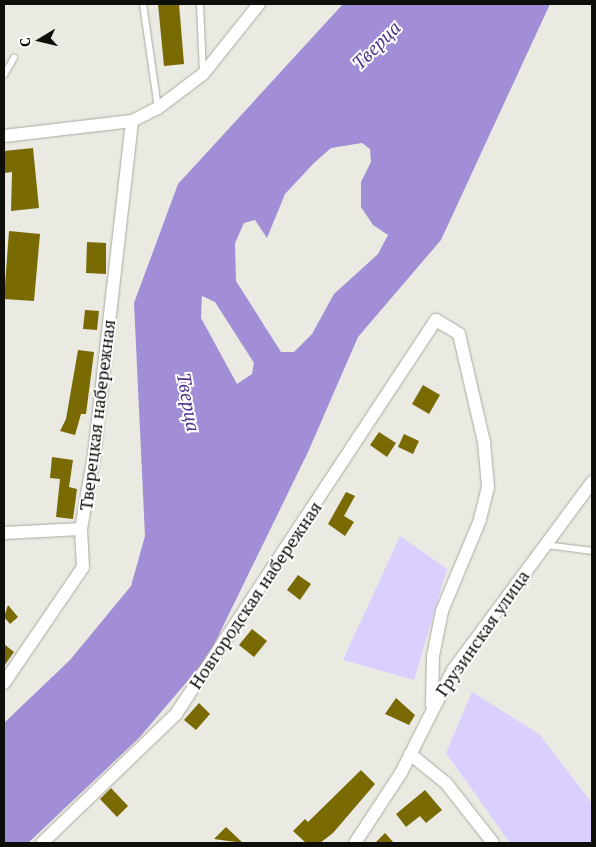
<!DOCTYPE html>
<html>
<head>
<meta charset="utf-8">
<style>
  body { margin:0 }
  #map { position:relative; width:596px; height:847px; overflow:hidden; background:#ebeae2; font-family:"PT Serif",serif }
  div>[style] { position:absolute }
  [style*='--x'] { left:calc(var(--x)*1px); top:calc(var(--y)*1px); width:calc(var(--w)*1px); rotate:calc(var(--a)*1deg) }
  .green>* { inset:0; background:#dacffe }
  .water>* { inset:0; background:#a18ed7 }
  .building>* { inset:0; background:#796a04 }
  .roads { filter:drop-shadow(0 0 1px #aaa9a2) drop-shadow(0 0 1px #aaa9a2) }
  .lane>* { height:6px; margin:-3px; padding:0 3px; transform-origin:3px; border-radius:3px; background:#fff }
  .street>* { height:12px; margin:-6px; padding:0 6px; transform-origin:6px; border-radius:6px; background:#fff }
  span { translate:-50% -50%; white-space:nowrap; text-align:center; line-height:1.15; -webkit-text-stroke:4px #fff; paint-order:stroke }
  .street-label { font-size:18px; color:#0e0e0b }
  .water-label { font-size:19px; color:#52348a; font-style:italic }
  .frame { position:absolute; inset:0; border:5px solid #0e0e0b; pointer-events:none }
  .north { position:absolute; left:15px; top:15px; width:50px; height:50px; -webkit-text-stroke:4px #fff; paint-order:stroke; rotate:261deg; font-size:14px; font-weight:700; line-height:20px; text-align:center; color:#0e0e0b }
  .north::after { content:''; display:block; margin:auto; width:18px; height:22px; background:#0e0e0b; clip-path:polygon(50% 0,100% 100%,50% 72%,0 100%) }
</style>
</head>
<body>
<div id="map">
  <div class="green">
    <i style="clip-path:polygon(400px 536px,447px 569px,414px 680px,343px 660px)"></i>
    <i style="clip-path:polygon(472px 692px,539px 734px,592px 803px,592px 843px,510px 843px,446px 753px)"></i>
  </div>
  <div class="water">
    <i style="clip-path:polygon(evenodd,343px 4px,550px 4px,441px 240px,358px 337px,308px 452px,208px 657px,139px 738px,28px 843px,4px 843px,4px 723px,70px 660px,131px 586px,145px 536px,134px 303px,178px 184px,343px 4px,362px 143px,370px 149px,371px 162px,361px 182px,361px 207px,373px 225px,388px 235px,378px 254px,334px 294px,312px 334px,294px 352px,281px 352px,236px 281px,235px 243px,244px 223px,255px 220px,267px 238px,285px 194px,314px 163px,331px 148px,362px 143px,343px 4px,202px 296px,215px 302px,254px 363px,252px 374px,237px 384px,201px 318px,202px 296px)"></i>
  </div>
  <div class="building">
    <i style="clip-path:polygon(158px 4px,179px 4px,184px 64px,164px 66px)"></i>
    <i style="clip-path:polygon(33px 148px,39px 208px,11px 211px,12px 172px,4px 173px,4px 151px)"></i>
    <i style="clip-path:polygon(9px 231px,40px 234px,34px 301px,4px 299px)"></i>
    <i style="clip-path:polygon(87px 242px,106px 243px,106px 274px,86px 273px)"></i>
    <i style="clip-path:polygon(85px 310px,99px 311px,97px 330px,83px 329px)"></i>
    <i style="clip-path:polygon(78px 350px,94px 352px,86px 414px,81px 414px,75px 435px,60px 431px,66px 419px)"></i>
    <i style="clip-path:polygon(423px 385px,440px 395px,429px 414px,412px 404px)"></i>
    <i style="clip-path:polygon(379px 432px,396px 443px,387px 457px,370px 445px)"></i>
    <i style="clip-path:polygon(404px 434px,419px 441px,413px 454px,398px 447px)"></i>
    <i style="clip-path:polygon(52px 457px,73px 460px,69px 487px,77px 489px,73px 519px,56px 517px,60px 479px,50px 478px)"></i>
    <i style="clip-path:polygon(346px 492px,355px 496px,344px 516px,354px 522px,345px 536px,328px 524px)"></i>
    <i style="clip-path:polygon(298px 575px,311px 584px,300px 600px,287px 590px)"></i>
    <i style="clip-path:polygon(8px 605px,18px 617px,10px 624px,4px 617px)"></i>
    <i style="clip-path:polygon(252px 629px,267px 641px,254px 657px,239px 645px)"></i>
    <i style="clip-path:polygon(4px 644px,14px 652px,4px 666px)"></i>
    <i style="clip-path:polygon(396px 698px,415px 715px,409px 725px,385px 714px)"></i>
    <i style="clip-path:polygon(199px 703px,210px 714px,196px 730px,184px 720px)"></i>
    <i style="clip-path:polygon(361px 770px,375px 784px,333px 833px,320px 843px,306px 843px,293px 831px,305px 819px,308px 822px)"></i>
    <i style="clip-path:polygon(111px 788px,128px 806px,117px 817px,100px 799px)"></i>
    <i style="clip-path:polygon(425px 790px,442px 810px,426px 823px,420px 816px,406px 827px,396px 814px)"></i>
    <i style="clip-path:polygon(226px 827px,243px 843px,214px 839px)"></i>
    <i style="clip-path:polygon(385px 833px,394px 843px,375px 843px)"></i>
  </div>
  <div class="roads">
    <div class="lane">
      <i style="--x:143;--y:4;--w:105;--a:81.8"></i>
      <i style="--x:200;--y:4;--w:68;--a:87.5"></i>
      <i style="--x:4;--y:75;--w:20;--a:-60"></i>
      <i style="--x:546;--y:545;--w:46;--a:7.4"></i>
    </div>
    <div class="street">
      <i style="--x:4;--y:136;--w:129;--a:-6.7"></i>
      <i style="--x:132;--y:121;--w:29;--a:-27"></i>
      <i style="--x:158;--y:108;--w:56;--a:-37.1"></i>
      <i style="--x:203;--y:74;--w:90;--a:-51.3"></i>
      <i style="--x:4;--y:533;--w:77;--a:-3"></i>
      <i style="--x:4;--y:683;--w:140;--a:-55.7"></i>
      <i style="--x:83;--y:567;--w:38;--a:-93"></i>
      <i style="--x:81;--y:529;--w:75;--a:-80"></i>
      <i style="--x:94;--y:455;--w:336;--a:-83.5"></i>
      <i style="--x:410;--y:754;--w:46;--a:38.9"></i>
      <i style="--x:446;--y:783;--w:76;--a:51.9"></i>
      <i style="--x:42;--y:843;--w:186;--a:-43.9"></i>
      <i style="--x:176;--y:714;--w:472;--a:-56.6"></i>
      <i style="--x:436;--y:320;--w:27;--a:31"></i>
      <i style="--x:459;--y:334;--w:111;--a:77"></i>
      <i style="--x:484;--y:442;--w:45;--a:84.9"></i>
      <i style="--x:488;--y:487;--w:34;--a:104"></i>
      <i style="--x:480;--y:520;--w:99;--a:112.7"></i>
      <i style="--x:442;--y:611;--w:46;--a:101.3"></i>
      <i style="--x:433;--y:656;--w:49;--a:91.2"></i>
      <i style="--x:355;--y:843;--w:84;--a:-56.7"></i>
      <i style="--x:401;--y:773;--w:115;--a:-63.2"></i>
      <i style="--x:453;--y:670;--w:234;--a:-53.5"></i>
    </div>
  </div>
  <div class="street-label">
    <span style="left:97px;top:415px;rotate:-83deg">Тверецкая набережная</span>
    <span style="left:255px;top:595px;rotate:-56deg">Новгородская набережная</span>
    <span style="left:482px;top:633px;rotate:-55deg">Грузинская улица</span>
  </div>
  <div class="water-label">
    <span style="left:376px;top:45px;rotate:-45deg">Тверца</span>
    <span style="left:189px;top:402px;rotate:80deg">Тверца</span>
  </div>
  <div class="frame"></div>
  <div class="north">С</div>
</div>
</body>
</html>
